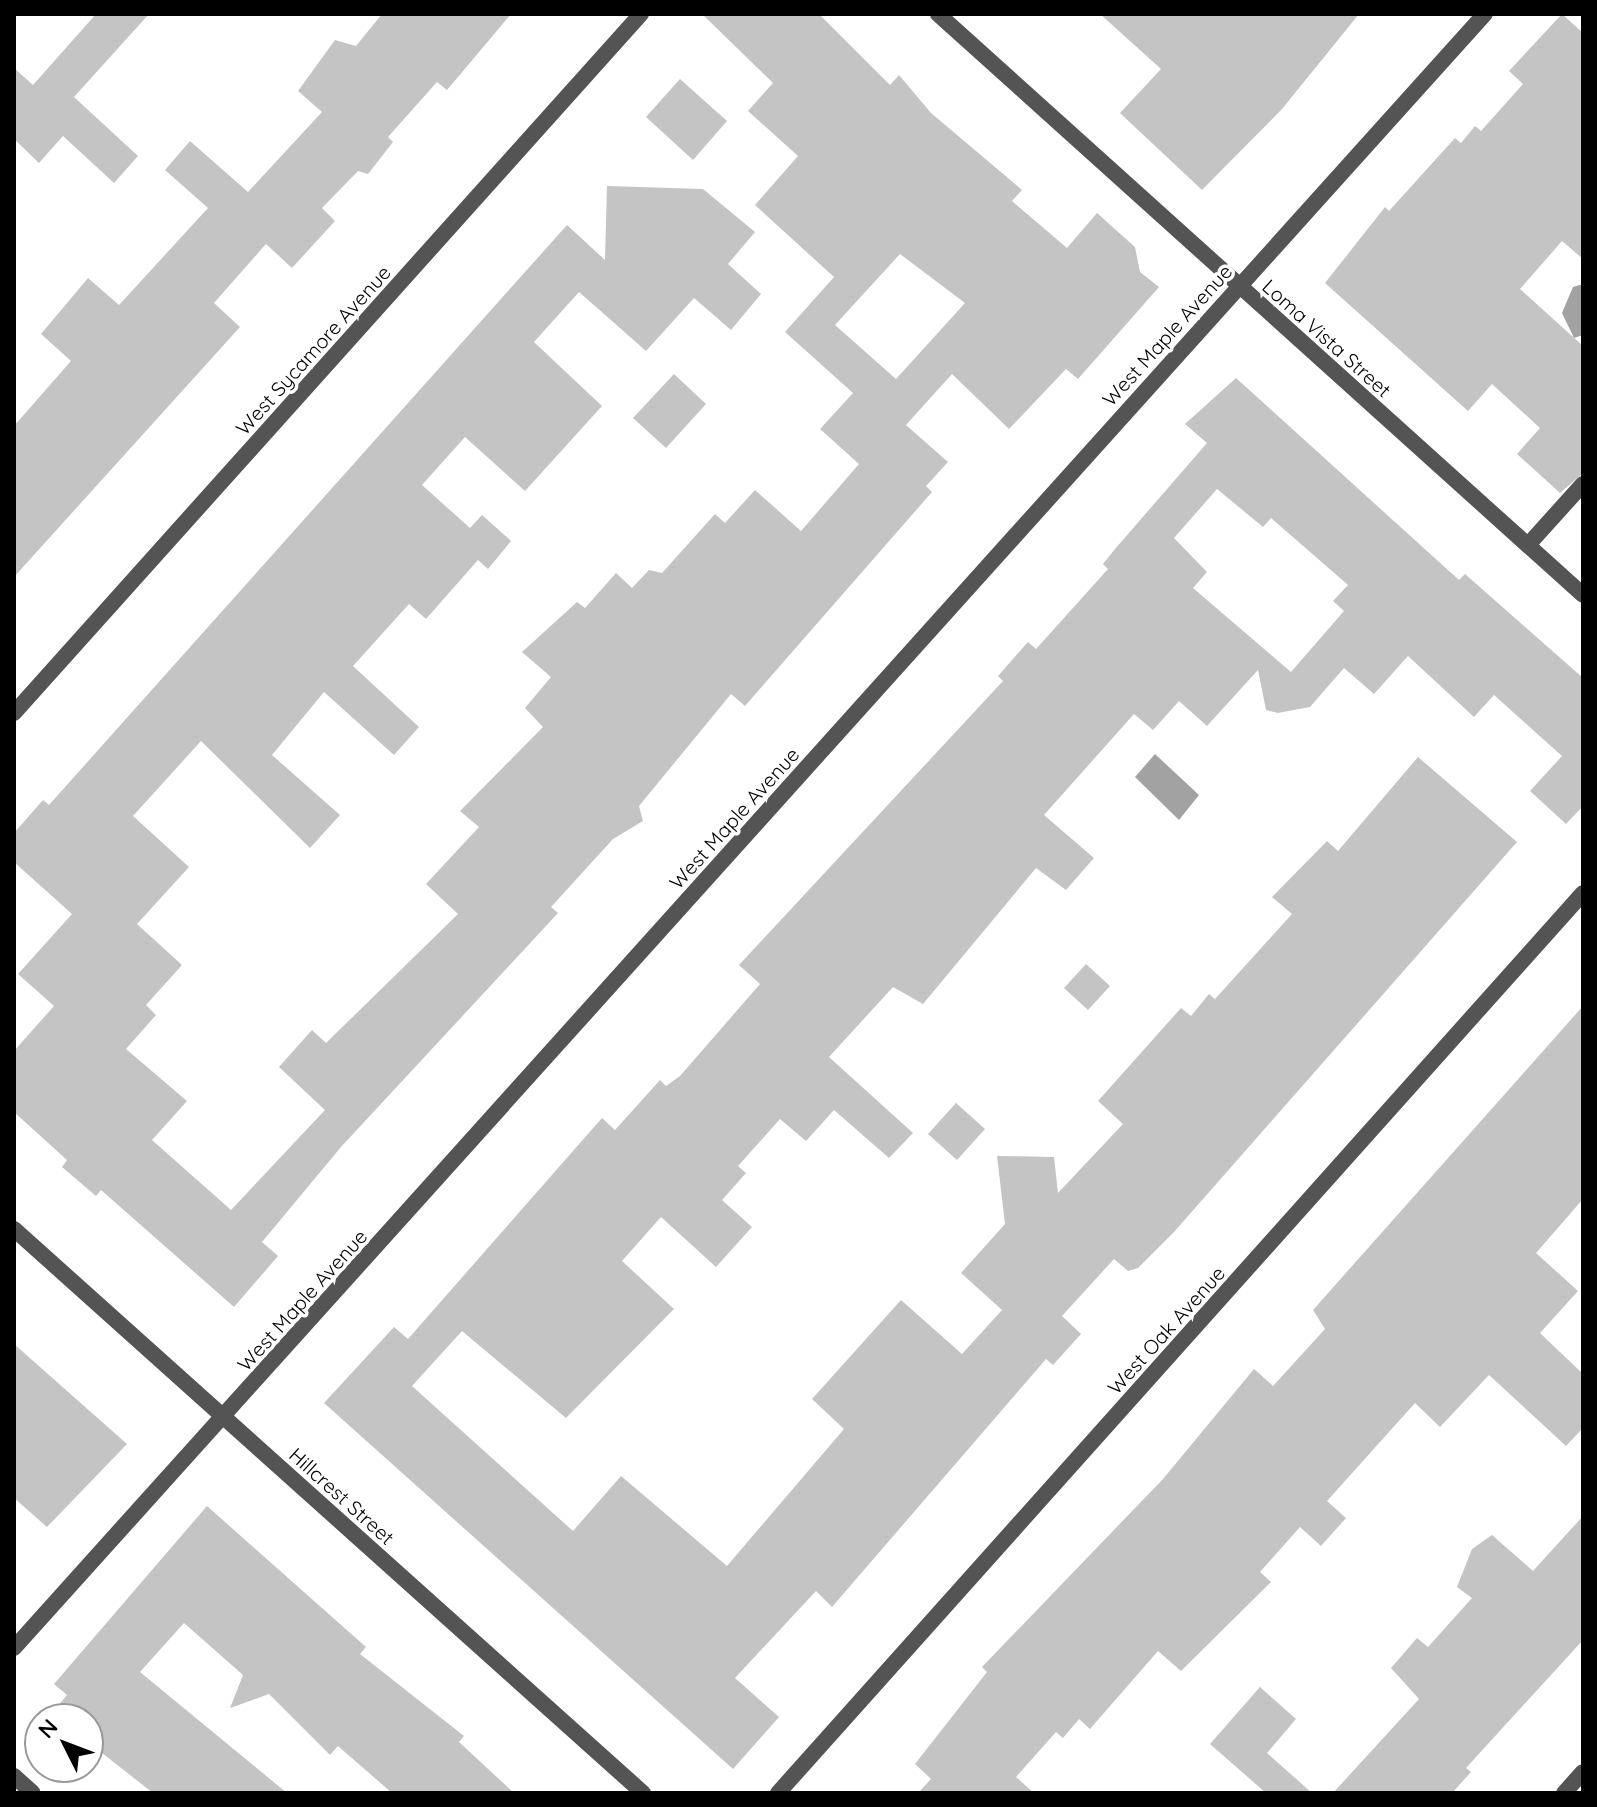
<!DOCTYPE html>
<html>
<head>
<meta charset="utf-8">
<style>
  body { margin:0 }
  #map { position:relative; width:1597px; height:1807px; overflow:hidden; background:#fff; font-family:Quicksand,sans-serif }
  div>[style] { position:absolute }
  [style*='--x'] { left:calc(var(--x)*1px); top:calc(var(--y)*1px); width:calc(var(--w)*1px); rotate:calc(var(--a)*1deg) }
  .water>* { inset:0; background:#a2a2a2 }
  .building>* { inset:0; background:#c4c4c4 }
  .service>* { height:16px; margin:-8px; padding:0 8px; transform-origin:8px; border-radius:8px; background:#545454 }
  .minor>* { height:16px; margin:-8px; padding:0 8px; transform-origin:8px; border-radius:8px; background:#545454 }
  span { translate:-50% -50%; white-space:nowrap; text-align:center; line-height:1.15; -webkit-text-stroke:7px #fff; paint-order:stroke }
  .street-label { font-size:20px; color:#000 }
  .frame { position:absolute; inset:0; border:16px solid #000; pointer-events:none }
  .north { position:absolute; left:24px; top:1703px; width:80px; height:80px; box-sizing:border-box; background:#fff; border:2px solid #999; border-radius:50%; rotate:312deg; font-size:22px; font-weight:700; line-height:32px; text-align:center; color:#000 }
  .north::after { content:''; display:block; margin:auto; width:28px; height:36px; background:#000; clip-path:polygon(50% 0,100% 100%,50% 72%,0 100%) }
</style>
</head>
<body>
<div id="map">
  <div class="water">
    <i style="clip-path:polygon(1583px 284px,1583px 335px,1574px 338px,1562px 313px,1573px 287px)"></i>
    <i style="clip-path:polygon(1155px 754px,1199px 795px,1179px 820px,1135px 777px)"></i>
  </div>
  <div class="building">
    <i style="clip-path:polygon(96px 14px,149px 14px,74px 97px,138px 156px,114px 183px,63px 136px,39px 163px,14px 139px,14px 68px,33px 85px)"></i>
    <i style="clip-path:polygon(382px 14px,511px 14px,447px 90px,437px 82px,388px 137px,393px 142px,368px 174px,358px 171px,322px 208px,335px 221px,292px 268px,266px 244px,214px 303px,240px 327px,14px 577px,14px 426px,71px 361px,41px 334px,88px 278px,119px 305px,208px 208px,165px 170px,190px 141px,248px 192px,322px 112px,298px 91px,335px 40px,356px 46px)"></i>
    <i style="clip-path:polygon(evenodd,702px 14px,819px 14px,890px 85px,899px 75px,931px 113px,1022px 190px,1012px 201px,1067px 248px,1097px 213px,1135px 247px,1140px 272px,1159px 287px,1078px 379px,1066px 369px,1009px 429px,952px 374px,906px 425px,948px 462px,926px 486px,932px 492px,745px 706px,731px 694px,639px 806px,643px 821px,613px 839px,551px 907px,558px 913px,341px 1147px,262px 1242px,278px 1256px,234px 1307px,101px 1190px,96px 1196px,62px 1167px,67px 1160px,14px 1112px,14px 1051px,54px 1006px,18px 974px,72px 914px,14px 862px,14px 833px,43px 800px,49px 805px,567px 225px,605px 260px,607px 186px,703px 189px,755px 232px,728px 264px,761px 294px,731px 330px,694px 298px,646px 351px,579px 292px,534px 342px,602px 406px,525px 491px,465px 437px,422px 485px,470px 528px,482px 515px,511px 541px,488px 569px,478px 560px,426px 619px,409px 604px,353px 666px,419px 727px,394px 755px,324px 692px,272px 755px,340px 815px,310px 848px,201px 741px,133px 816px,189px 867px,137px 924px,182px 965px,146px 1005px,156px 1015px,126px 1049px,187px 1101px,152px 1140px,231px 1210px,325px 1110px,279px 1067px,312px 1030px,326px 1043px,458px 914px,426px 884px,479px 827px,460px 811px,543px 727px,525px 708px,551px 677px,522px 652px,577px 602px,585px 608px,616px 573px,632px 588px,649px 570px,662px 573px,715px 514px,725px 523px,755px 490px,801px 531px,859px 464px,820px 429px,853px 393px,785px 332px,834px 277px,755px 205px,798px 156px,748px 111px,773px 83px,702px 14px,900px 254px,965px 303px,896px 379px,835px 325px,900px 254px)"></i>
    <i style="clip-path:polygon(1100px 14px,1359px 14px,1282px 109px,1202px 190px,1120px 113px,1161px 69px)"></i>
    <i style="clip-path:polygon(1562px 14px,1583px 33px,1583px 259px,1562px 241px,1520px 289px,1583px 346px,1583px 473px,1560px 493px,1517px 454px,1540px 428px,1492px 384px,1468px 411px,1325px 283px,1385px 207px,1389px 211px,1455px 138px,1461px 143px,1475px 126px,1481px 131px,1523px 84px,1509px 71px)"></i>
    <i style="clip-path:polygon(680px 79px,727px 121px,693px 160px,646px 117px)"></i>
    <i style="clip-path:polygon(674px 374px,706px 404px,666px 448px,633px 418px)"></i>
    <i style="clip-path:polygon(evenodd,1236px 378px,1459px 580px,1465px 574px,1583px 678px,1583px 806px,1566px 824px,1530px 791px,1562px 756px,1494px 695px,1474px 717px,1408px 656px,1374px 694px,1344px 668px,1310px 707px,1278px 713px,1266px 710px,1258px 670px,1207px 726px,1179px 701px,1153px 730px,1134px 714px,1044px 815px,1094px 858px,1066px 890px,1036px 868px,923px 1004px,893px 987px,829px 1057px,913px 1133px,889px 1158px,834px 1110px,806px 1141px,780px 1119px,738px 1166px,746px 1173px,722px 1200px,752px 1227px,716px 1267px,661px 1217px,622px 1261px,674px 1309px,566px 1418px,462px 1331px,412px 1386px,573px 1531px,621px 1476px,727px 1566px,844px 1429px,812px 1399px,901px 1300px,962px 1354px,1002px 1310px,961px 1273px,1005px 1224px,997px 1156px,1054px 1157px,1058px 1193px,1123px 1124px,1098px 1101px,1181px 1008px,1191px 1016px,1209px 994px,1215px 999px,1292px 914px,1272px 897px,1327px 841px,1338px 851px,1418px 757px,1517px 842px,1174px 1232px,1138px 1268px,1128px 1271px,1114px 1259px,1062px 1316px,1081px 1334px,1053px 1365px,1046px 1359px,832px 1607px,816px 1591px,735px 1678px,779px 1717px,733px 1769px,324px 1403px,394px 1327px,408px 1339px,602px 1118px,615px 1130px,660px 1080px,666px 1086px,680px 1076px,760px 984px,739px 965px,1003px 681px,998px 676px,1028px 642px,1036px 649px,1108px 569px,1103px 564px,1115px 549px,1207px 443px,1185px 424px,1236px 378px,1217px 489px,1263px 527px,1271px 518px,1348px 585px,1333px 601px,1344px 611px,1291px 672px,1193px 588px,1207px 572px,1174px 538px,1217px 489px)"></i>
    <i style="clip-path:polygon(1086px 964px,1110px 986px,1088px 1010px,1064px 988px)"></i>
    <i style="clip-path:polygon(1583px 1006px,1583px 1199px,1536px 1253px,1578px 1291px,1540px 1333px,1583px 1374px,1583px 1428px,1566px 1446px,1489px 1375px,1440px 1427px,1415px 1403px,1327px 1501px,1346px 1518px,1321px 1546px,1300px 1527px,1260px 1572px,1271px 1582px,1181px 1671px,1158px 1651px,1090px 1729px,1079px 1719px,1063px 1738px,1056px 1732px,1016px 1777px,1034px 1793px,918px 1793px,931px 1779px,915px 1764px,987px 1672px,982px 1667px,1163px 1479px,1254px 1369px,1273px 1386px,1325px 1329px,1313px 1310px)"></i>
    <i style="clip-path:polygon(956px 1103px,985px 1129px,957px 1160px,928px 1134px)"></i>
    <i style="clip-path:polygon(14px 1344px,127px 1444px,47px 1527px,14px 1498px)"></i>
    <i style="clip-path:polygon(207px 1506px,366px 1647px,360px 1654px,464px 1736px,459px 1742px,514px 1793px,392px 1793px,338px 1746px,330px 1755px,269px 1694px,230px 1708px,243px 1675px,184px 1623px,140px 1672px,287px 1793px,153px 1793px,88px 1742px,88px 1719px,47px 1719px,67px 1695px,54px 1684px)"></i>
    <i style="clip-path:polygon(1583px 1516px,1583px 1640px,1466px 1768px,1471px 1772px,1452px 1793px,1333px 1793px,1419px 1699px,1391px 1668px,1417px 1638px,1428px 1647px,1472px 1598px,1457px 1587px,1472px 1549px,1492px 1535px,1533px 1571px)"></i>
    <i style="clip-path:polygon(1260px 1687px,1296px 1719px,1267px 1753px,1312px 1793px,1266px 1793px,1210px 1744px)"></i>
  </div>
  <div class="service">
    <i style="--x:1528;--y:545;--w:82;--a:-48"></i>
  </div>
  <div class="minor">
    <i style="--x:938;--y:14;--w:868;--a:42.01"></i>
    <i style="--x:14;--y:713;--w:939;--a:-48.11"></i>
    <i style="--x:14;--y:1229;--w:845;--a:41.88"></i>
    <i style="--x:14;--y:1648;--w:2199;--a:-48.01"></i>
    <i style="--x:14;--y:1776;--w:25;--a:42"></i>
    <i style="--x:778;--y:1793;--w:1207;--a:-48.19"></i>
    <i style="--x:1564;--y:1793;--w:28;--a:-48"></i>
  </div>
  <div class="street-label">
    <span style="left:1167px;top:335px;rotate:-48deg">West Maple Avenue</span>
    <span style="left:1327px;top:338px;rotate:42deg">Loma Vista Street</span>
    <span style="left:313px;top:350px;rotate:-48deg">West Sycamore Avenue</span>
    <span style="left:734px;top:818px;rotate:-48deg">West Maple Avenue</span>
    <span style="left:302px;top:1300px;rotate:-48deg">West Maple Avenue</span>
    <span style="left:1166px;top:1330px;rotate:-48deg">West Oak Avenue</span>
    <span style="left:342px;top:1496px;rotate:42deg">Hillcrest Street</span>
  </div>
  <div class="frame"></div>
  <div class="north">N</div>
</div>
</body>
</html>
